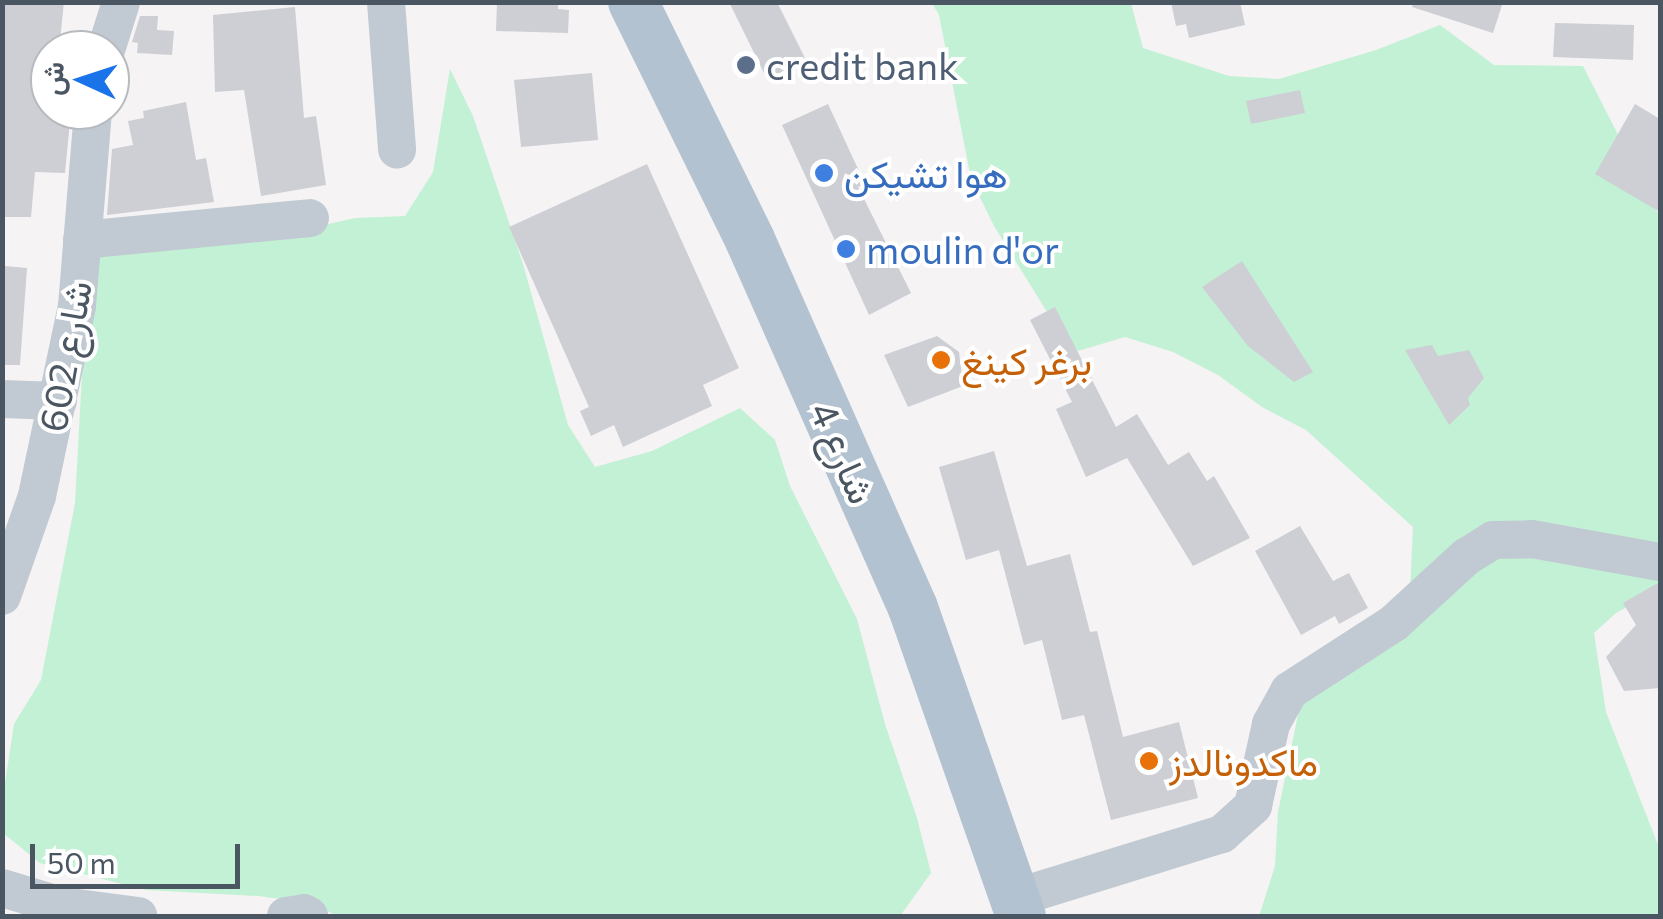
<!DOCTYPE html>
<html>
<head>
<meta charset="utf-8">
<style>
  body { margin:0 }
  #map { position:relative; width:1663px; height:919px; overflow:hidden; background:#f5f3f3; font-family:Commissioner,Vazirmatn,sans-serif }
  div>[style] { position:absolute }
  [style*='--x'] { left:calc(var(--x)*1px); top:calc(var(--y)*1px); width:calc(var(--w)*1px); rotate:calc(var(--a)*1deg) }
  .green>* { inset:0; background:#c3f1d5 }
  .building>* { inset:0; background:#cdcfd5 }
  .minor>* { height:38px; margin:-19px; padding:0 19px; transform-origin:19px; border-radius:19px; background:#c1cad2 }
  .major>* { height:50px; margin:-25px; padding:0 25px; transform-origin:25px; border-radius:25px; background:#b3c2d1 }
  .dots>* { width:28px; height:28px; translate:-50% -50%; box-sizing:border-box; border:5px solid #fff; border-radius:50% }
  span { translate:-50% -50%; white-space:nowrap; text-align:center; line-height:1.15; -webkit-text-stroke:8px #fff; paint-order:stroke }
  .service-label { font-size:38px; color:#4e5e75 }
  .left { translate:0 -50%; text-align:left }
  .shop-label { font-size:38px; color:#366cbe }
  .street-label { font-size:38px; color:#4a5661 }
  .food-label { font-size:38px; color:#c56008 }
  .frame { position:absolute; inset:0; border:5px solid #4a5661; pointer-events:none }
  .north { position:absolute; left:30px; top:30px; width:100px; height:100px; box-sizing:border-box; background:#fff; border:2px solid #b7bbc0; border-radius:50%; rotate:273deg; font-size:28px; font-weight:700; line-height:40px; text-align:center; color:#4a5661 }
  .north::after { content:''; display:block; margin:auto; width:35px; height:45px; background:#1a73e8; clip-path:polygon(50% 0,100% 100%,50% 72%,0 100%) }
  .scale { position:absolute; left:30px; top:844px; width:210px; height:45px; box-sizing:border-box; border:5px solid #4a5661; border-top:0; padding-left:12px; font-size:30px; line-height:35px; white-space:nowrap; color:#4a5661; -webkit-text-stroke:8px #fff; paint-order:stroke }
</style>
</head>
<body>
<div id="map">
  <div class="green">
    <i style="clip-path:polygon(932px 3px,1131px 3px,1143px 48px,1229px 76px,1279px 79px,1376px 50px,1440px 25px,1494px 65px,1583px 66px,1660px 217px,1660px 589px,1616px 613px,1594px 633px,1606px 712px,1660px 850px,1660px 916px,1259px 916px,1275px 866px,1278px 812px,1300px 705px,1410px 590px,1413px 527px,1306px 430px,1262px 407px,1218px 375px,1173px 352px,1125px 337px,1078px 351px,1047px 312px,994px 226px,971px 179px,939px 15px)"></i>
    <i style="clip-path:polygon(450px 69px,473px 116px,523px 264px,568px 425px,595px 467px,652px 451px,740px 408px,775px 440px,790px 486px,857px 619px,885px 724px,917px 818px,931px 873px,900px 916px,339px 916px,303px 902px,258px 896px,146px 890px,40px 863px,3px 833px,3px 796px,14px 724px,41px 680px,75px 503px,89px 245px,297px 231px,355px 218px,405px 216px,433px 172px)"></i>
  </div>
  <div class="building">
    <i style="clip-path:polygon(2px 2px,64px 2px,59px 50px,50px 50px,50px 120px,70px 121px,65px 173px,35px 172px,31px 217px,2px 217px)"></i>
    <i style="clip-path:polygon(497px 2px,558px 2px,558px 9px,569px 10px,568px 33px,496px 31px)"></i>
    <i style="clip-path:polygon(729px 2px,777px 2px,807px 62px,768px 81px)"></i>
    <i style="clip-path:polygon(1171px 2px,1240px 2px,1245px 25px,1189px 38px,1186px 24px,1176px 26px)"></i>
    <i style="clip-path:polygon(1413px 2px,1503px 2px,1493px 33px,1412px 7px)"></i>
    <i style="clip-path:polygon(295px 7px,304px 118px,316px 116px,326px 185px,261px 196px,244px 90px,215px 92px,213px 15px)"></i>
    <i style="clip-path:polygon(140px 16px,158px 16px,157px 30px,174px 31px,172px 55px,137px 53px,138px 43px,132px 42px)"></i>
    <i style="clip-path:polygon(1555px 23px,1634px 25px,1633px 60px,1553px 57px)"></i>
    <i style="clip-path:polygon(592px 73px,598px 140px,521px 147px,514px 80px)"></i>
    <i style="clip-path:polygon(1300px 90px,1305px 113px,1251px 124px,1246px 101px)"></i>
    <i style="clip-path:polygon(186px 102px,196px 160px,206px 158px,214px 202px,107px 215px,112px 149px,133px 145px,128px 121px,144px 118px,143px 111px)"></i>
    <i style="clip-path:polygon(828px 104px,865px 184px,858px 187px,911px 293px,869px 315px,782px 125px)"></i>
    <i style="clip-path:polygon(1635px 104px,1660px 119px,1660px 212px,1595px 174px)"></i>
    <i style="clip-path:polygon(647px 164px,739px 368px,703px 385px,712px 406px,623px 447px,614px 425px,591px 436px,580px 411px,589px 407px,509px 227px)"></i>
    <i style="clip-path:polygon(1242px 261px,1313px 372px,1294px 382px,1248px 346px,1202px 287px)"></i>
    <i style="clip-path:polygon(5px 266px,27px 268px,20px 365px,2px 365px)"></i>
    <i style="clip-path:polygon(1055px 307px,1116px 427px,1137px 414px,1168px 465px,1189px 452px,1207px 481px,1214px 476px,1250px 538px,1193px 566px,1127px 458px,1086px 477px,1056px 409px,1072px 402px,1030px 320px)"></i>
    <i style="clip-path:polygon(937px 336px,959px 352px,963px 386px,908px 407px,884px 355px)"></i>
    <i style="clip-path:polygon(1432px 345px,1438px 356px,1469px 350px,1484px 378px,1468px 398px,1470px 405px,1449px 425px,1405px 350px)"></i>
    <i style="clip-path:polygon(994px 451px,1027px 566px,1070px 554px,1090px 632px,1097px 631px,1123px 737px,1179px 722px,1198px 798px,1111px 820px,1084px 715px,1062px 720px,1042px 640px,1024px 645px,999px 550px,966px 560px,939px 467px)"></i>
    <i style="clip-path:polygon(1300px 526px,1333px 581px,1349px 573px,1368px 608px,1339px 624px,1335px 616px,1301px 635px,1255px 551px)"></i>
    <i style="clip-path:polygon(1656px 584px,1660px 584px,1660px 688px,1624px 691px,1606px 657px,1636px 625px,1623px 603px)"></i>
  </div>
  <div class="minor">
    <i style="--x:386;--y:2;--w:148;--a:85.7"></i>
    <i style="--x:106;--y:50;--w:50;--a:-72.6"></i>
    <i style="--x:82;--y:240;--w:229;--a:-5.5"></i>
    <i style="--x:2;--y:399;--w:56;--a:2"></i>
    <i style="--x:2;--y:596;--w:106;--a:-70.7"></i>
    <i style="--x:37;--y:496;--w:194;--a:-78.1"></i>
    <i style="--x:77;--y:306;--w:197;--a:-85.3"></i>
    <i style="--x:2;--y:888;--w:63;--a:16.7"></i>
    <i style="--x:62;--y:906;--w:77;--a:7.5"></i>
    <i style="--x:1015;--y:898;--w:217;--a:-17.2"></i>
    <i style="--x:1222;--y:834;--w:42;--a:-42.1"></i>
    <i style="--x:1253;--y:806;--w:84;--a:-77.6"></i>
    <i style="--x:1271;--y:724;--w:38;--a:-61"></i>
    <i style="--x:1289;--y:691;--w:125;--a:-32.9"></i>
    <i style="--x:1394;--y:623;--w:98;--a:-42.5"></i>
    <i style="--x:1466;--y:557;--w:32;--a:-32"></i>
    <i style="--x:1493;--y:540;--w:39;--a:-1"></i>
    <i style="--x:1532;--y:539;--w:130;--a:10.2"></i>
    <i style="--x:286;--y:916;--w:18;--a:-9"></i>
    <i style="--x:304;--y:913;--w:6;--a:31"></i>
  </div>
  <div class="major">
    <i style="--x:633;--y:2;--w:265;--a:63.8"></i>
    <i style="--x:750;--y:240;--w:402;--a:66.1"></i>
    <i style="--x:913;--y:608;--w:326;--a:70.7"></i>
  </div>
  <div class="dots">
    <i style="left:746px;top:65px;background:#5c6f8a"></i>
    <i style="left:824px;top:173px;background:#3f7fe0"></i>
    <i style="left:846px;top:249px;background:#3f7fe0"></i>
    <i style="left:941px;top:360px;background:#e8710a"></i>
    <i style="left:1149px;top:761px;background:#e8710a"></i>
  </div>
  <div class="service-label">
    <span class="left" style="left:766px;top:65px">credit bank</span>
  </div>
  <div class="shop-label">
    <span class="left" style="left:844px;top:173px">هوا تشيكن</span>
    <span class="left" style="left:866px;top:249px">moulin d'or</span>
  </div>
  <div class="street-label">
    <span style="left:64px;top:356px;rotate:-80deg">شارع 602</span>
    <span style="left:844px;top:452px;rotate:66deg">شارع 4</span>
  </div>
  <div class="food-label">
    <span class="left" style="left:961px;top:360px">برغر كينغ</span>
    <span class="left" style="left:1169px;top:761px">ماكدونالدز</span>
  </div>
  <div class="frame"></div>
  <div class="north">ش</div>
  <div class="scale">50 m</div>
</div>
</body>
</html>
